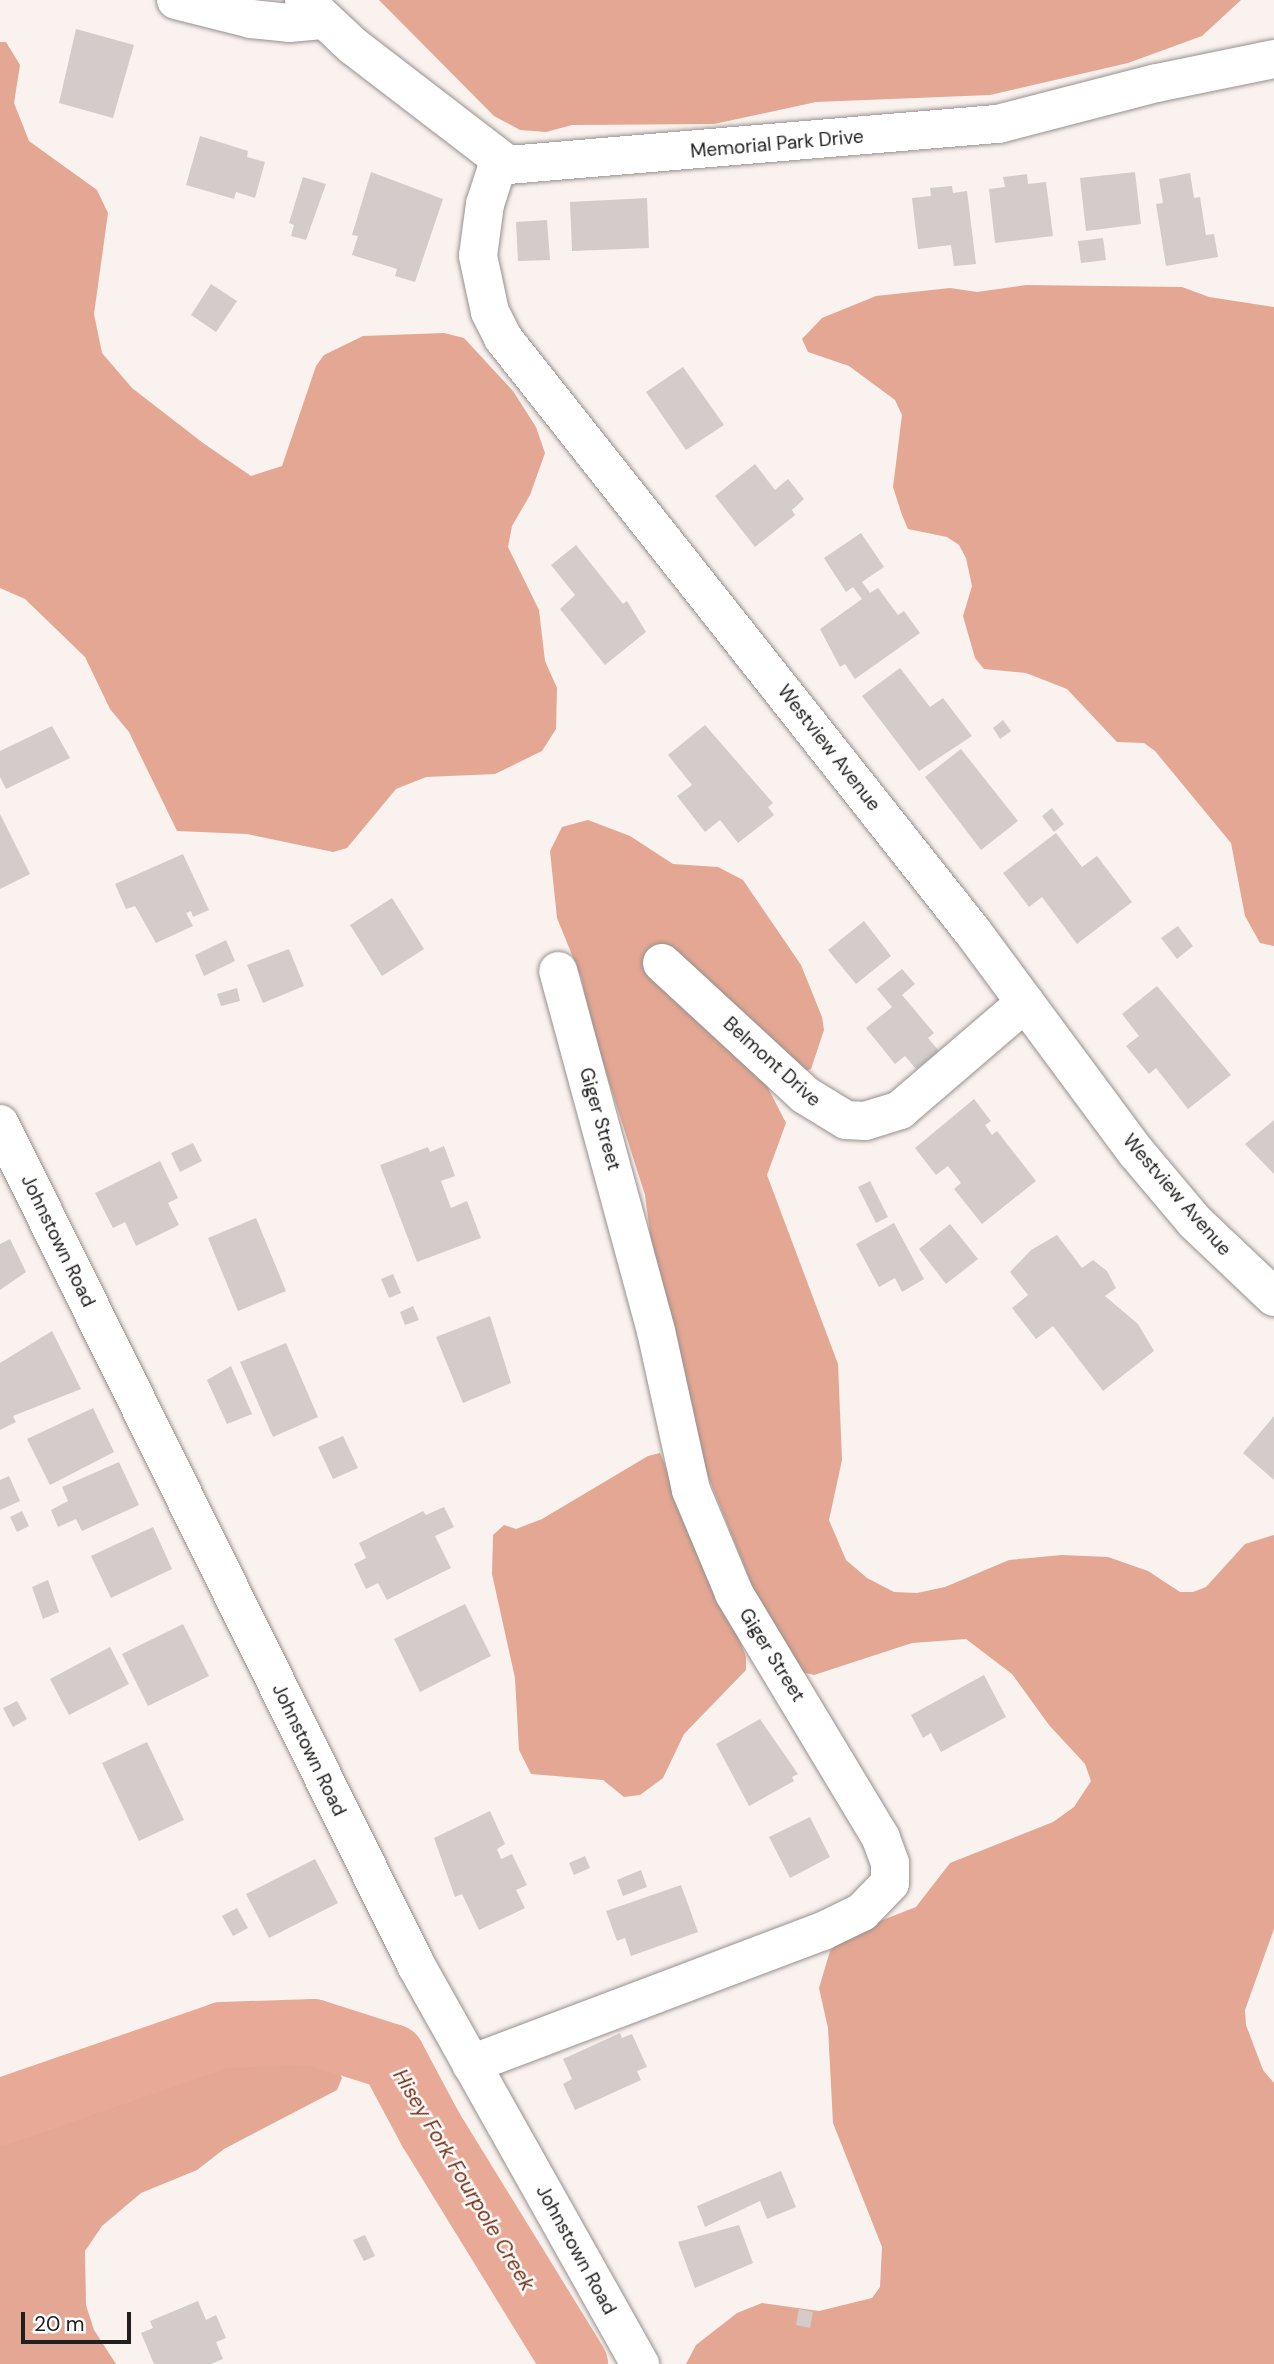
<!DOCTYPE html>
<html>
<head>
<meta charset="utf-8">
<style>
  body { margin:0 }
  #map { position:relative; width:1274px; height:2364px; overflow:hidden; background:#f9f2ef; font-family:"DM Sans",sans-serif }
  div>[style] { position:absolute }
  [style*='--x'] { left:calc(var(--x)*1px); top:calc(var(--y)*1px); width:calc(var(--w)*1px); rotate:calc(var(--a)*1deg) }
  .forest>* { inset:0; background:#e4a793 }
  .river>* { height:66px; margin:-33px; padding:0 33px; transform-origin:33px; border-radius:33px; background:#e8aa96 }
  .building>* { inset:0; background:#d3ccca }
  .roads { filter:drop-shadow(0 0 2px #97908e) drop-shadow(0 0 2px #97908e) }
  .minor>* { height:38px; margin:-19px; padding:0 19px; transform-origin:19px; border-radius:19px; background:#fff }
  span { translate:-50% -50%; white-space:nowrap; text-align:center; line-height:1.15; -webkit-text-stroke:5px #fff; paint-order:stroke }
  .street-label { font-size:19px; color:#22201f }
  .water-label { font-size:21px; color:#742c12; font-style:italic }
  .scale { position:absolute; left:21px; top:2312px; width:110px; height:32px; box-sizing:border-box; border:4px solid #22201f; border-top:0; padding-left:9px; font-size:21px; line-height:24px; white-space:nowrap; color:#22201f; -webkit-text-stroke:5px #fff; paint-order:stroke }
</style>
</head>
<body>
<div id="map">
  <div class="forest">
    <i style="clip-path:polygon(379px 0,1241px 0,1202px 36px,1128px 63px,990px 95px,816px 102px,714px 124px,572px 125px,546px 132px,520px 130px,494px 116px)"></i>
    <i style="clip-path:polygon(0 42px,6px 42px,20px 65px,14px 103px,29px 141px,97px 190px,108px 213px,94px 314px,102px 353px,132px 388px,203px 443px,251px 476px,282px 466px,316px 366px,324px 355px,363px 336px,444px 333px,464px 338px,513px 391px,536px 427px,545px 453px,530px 495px,512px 526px,508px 547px,539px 610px,545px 661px,557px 688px,556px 729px,542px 751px,495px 774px,426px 777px,396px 789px,347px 848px,333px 852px,247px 834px,177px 831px,129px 732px,110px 709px,85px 657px,25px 599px,0 588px)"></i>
    <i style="clip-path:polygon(1026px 285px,1182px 287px,1209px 297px,1274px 307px,1274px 946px,1260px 943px,1245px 916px,1231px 843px,1155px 751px,1144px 743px,1117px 742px,1067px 689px,1026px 673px,984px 669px,975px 658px,963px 616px,972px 586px,966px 558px,959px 545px,947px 537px,908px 529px,902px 515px,893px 487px,902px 415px,895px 400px,849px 366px,808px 352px,802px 339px,822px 318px,876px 296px,950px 288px,977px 292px)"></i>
    <i style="clip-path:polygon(588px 820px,630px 836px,673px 864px,718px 867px,743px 880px,801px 965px,822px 1017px,824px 1030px,811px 1069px,766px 1084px,786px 1123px,767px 1175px,838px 1364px,842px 1460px,829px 1520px,846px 1560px,867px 1578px,894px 1592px,917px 1593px,945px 1587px,1009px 1560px,1062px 1555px,1108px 1557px,1148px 1571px,1180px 1592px,1193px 1592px,1206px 1587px,1245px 1544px,1274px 1535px,1274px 1929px,1245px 2010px,1246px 2025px,1263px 2070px,1274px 2083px,1274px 2364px,686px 2364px,696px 2345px,737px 2313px,762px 2303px,819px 2311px,872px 2298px,880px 2287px,882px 2247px,833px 2123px,828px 2028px,819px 1988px,830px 1951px,849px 1933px,916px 1907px,950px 1863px,1053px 1822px,1074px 1807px,1091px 1781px,1085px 1764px,1049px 1725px,1012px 1674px,966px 1639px,912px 1643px,814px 1675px,801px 1672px,774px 1640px,699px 1454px,656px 1279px,645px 1195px,592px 1028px,581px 977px,557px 918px,550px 851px,562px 827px)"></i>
    <i style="clip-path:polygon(660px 1453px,736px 1630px,746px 1657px,746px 1670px,684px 1734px,663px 1778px,640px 1795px,624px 1797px,603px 1780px,531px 1774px,519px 1750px,515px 1678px,492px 1574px,493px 1535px,504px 1525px,516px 1529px,542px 1519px,648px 1456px)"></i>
    <i style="clip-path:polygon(243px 2041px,272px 2042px,329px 2055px,342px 2078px,337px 2090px,224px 2149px,197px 2170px,141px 2193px,102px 2226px,85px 2251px,86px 2305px,94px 2330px,116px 2364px,0 2364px,0 2142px,154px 2072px)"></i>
  </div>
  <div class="river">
    <i style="--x:0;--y:2112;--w:235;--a:-19.1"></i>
    <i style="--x:222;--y:2035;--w:91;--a:-1.9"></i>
    <i style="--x:313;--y:2032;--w:83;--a:17.6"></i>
    <i style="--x:392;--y:2057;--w:83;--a:61.9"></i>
    <i style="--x:431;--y:2130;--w:275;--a:58.4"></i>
  </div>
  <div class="building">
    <i style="clip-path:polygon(76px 29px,134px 45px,113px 118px,59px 103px)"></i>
    <i style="clip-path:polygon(200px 136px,248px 151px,247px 157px,265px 162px,255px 198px,236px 192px,234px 199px,186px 185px)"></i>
    <i style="clip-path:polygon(371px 172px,443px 199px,415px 282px,395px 276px,397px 269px,352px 255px,358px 236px,352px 235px)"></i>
    <i style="clip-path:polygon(1135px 172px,1141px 224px,1086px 231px,1080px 178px)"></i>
    <i style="clip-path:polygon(1190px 173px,1194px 198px,1200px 197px,1206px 235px,1214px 234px,1218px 257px,1166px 266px,1156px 204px,1163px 203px,1159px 179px)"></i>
    <i style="clip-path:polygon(1027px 174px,1028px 184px,1046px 182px,1053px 236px,995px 243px,989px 189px,1005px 187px,1003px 177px)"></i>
    <i style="clip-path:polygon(303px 177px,326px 184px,306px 240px,291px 236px,294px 225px,289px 223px)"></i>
    <i style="clip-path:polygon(952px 186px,953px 193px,967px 191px,976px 264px,954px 266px,951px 245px,918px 249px,912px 198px,931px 196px,930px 188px)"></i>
    <i style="clip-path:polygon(647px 198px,649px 248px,572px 251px,570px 202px)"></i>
    <i style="clip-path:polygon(547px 220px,550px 260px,518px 261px,516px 222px)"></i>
    <i style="clip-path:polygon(1103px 238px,1106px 260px,1081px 263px,1078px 241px)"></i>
    <i style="clip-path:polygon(211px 284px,237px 301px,216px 332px,191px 315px)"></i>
    <i style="clip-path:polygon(683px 367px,724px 425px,686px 450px,646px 392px)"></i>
    <i style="clip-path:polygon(755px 464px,775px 490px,788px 479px,804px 499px,792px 510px,795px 515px,755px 547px,715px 496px)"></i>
    <i style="clip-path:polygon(861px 533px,884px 567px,862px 582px,870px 593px,878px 588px,898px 615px,904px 611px,920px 633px,855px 679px,845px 664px,840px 667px,820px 629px,862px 599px,853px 587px,846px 592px,824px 558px)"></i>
    <i style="clip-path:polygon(576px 545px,623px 604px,627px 601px,646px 632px,605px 665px,560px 609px,575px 595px,551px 565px)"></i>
    <i style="clip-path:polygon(900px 668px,930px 707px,943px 698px,972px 736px,919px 771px,862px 696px)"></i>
    <i style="clip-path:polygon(1003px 720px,1011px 731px,1000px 739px,993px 728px)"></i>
    <i style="clip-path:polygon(705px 725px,773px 803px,768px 807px,774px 815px,738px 843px,720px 820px,705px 832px,677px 796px,692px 785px,668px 755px)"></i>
    <i style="clip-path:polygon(52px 726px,70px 758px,6px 789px,0 777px,0 751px)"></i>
    <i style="clip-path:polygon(961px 749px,1018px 821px,981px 850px,925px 777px)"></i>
    <i style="clip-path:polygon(1052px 808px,1064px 824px,1054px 832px,1042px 816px)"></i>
    <i style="clip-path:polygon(0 814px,30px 874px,0 889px)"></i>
    <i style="clip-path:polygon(1056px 833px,1082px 867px,1097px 856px,1132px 902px,1077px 944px,1042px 897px,1029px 907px,1003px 873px)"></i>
    <i style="clip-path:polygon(183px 854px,209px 910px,193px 917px,191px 911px,186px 913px,193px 926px,156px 943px,135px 906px,126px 909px,115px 884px)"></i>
    <i style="clip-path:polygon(392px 898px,424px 949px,382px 976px,350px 925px)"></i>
    <i style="clip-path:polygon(864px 921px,891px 956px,856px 984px,828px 950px)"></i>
    <i style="clip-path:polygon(1178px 926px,1193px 946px,1177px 959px,1161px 938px)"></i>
    <i style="clip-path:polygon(226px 940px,235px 961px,204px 976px,195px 955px)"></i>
    <i style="clip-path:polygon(289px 949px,304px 986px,263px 1003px,247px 965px)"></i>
    <i style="clip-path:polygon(902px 969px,915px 984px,902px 995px,934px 1033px,928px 1038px,939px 1051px,916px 1069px,905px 1056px,895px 1064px,866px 1028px,892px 1007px,877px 989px)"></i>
    <i style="clip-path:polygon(1157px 986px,1231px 1075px,1188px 1109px,1156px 1068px,1149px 1074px,1126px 1046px,1139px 1036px,1122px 1014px)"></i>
    <i style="clip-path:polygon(237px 988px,240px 1001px,221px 1006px,217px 994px)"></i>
    <i style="clip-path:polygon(974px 1099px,991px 1121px,985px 1125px,992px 1135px,997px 1131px,1036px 1181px,982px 1224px,954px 1189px,961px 1183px,948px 1166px,936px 1175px,915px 1148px)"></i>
    <i style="clip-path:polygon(1274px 1120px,1274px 1174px,1245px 1144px)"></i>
    <i style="clip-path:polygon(193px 1143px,202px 1161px,180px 1172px,171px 1153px)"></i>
    <i style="clip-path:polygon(444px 1146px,455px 1176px,441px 1181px,451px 1208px,467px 1201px,481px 1238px,417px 1262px,380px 1165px,428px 1147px,430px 1152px)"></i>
    <i style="clip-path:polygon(160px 1161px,178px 1198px,168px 1203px,179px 1225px,136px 1246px,125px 1222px,113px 1228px,95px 1193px)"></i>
    <i style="clip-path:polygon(870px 1181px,888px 1217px,876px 1223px,858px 1187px)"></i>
    <i style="clip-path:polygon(256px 1218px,286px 1291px,238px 1311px,208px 1238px)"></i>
    <i style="clip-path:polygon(894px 1223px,924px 1279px,902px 1292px,895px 1278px,879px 1287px,856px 1244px)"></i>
    <i style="clip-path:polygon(950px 1224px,978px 1259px,946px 1284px,919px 1249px)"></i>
    <i style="clip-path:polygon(1057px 1235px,1082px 1268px,1093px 1260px,1107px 1271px,1116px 1288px,1105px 1296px,1138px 1324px,1154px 1351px,1103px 1391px,1053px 1326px,1036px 1339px,1012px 1308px,1028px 1295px,1010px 1272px,1031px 1250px)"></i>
    <i style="clip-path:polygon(10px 1239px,26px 1272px,0 1290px,0 1244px)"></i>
    <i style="clip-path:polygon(393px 1274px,401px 1293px,389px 1298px,381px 1279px)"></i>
    <i style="clip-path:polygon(413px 1306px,419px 1320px,405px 1325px,400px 1312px)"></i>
    <i style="clip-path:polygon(490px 1316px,511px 1383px,463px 1403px,436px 1337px)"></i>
    <i style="clip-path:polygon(52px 1331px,81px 1389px,13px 1416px,16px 1422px,0 1430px,0 1363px)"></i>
    <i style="clip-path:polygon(286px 1343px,318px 1417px,273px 1437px,240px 1362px)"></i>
    <i style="clip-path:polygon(231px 1366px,252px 1414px,227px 1424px,207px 1380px)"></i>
    <i style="clip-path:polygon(93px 1408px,114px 1452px,50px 1485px,27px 1439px)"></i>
    <i style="clip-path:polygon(1274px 1416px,1274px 1480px,1243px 1453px)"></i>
    <i style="clip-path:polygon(343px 1436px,358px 1468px,333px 1479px,318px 1447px)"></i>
    <i style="clip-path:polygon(119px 1462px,139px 1505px,82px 1531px,76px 1519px,58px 1527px,51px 1510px,68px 1501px,62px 1487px)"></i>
    <i style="clip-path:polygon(9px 1476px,20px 1501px,0 1510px,0 1480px)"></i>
    <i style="clip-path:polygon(444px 1507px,454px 1527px,435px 1536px,451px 1568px,387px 1600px,378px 1583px,366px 1589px,354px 1564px,366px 1558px,359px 1543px,423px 1511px,426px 1515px)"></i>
    <i style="clip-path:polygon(22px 1511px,29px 1526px,17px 1532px,10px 1517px)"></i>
    <i style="clip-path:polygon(153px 1527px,172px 1569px,111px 1598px,91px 1556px)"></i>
    <i style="clip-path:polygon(48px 1580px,59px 1612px,43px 1619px,32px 1587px)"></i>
    <i style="clip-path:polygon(465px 1604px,491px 1656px,420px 1692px,394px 1639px)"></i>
    <i style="clip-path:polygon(183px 1624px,209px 1676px,148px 1706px,122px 1654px)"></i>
    <i style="clip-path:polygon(110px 1647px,129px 1684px,69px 1715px,50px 1679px)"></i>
    <i style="clip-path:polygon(984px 1675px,1006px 1717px,941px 1752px,931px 1733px,923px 1738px,911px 1715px)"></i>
    <i style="clip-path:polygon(17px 1701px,27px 1719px,13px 1727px,3px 1708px)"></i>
    <i style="clip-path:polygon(760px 1719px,798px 1774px,792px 1777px,794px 1781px,749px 1806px,716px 1744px)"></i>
    <i style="clip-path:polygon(147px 1742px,184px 1820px,139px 1841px,102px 1763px)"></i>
    <i style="clip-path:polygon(490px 1811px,505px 1844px,497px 1849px,501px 1859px,512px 1854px,527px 1885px,516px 1890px,525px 1908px,479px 1930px,462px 1894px,455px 1897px,434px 1838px)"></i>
    <i style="clip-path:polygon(810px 1817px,830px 1857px,790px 1878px,769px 1837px)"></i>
    <i style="clip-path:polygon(585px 1856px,590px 1868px,574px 1875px,569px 1863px)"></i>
    <i style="clip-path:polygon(315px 1859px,338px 1903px,269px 1938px,246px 1894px)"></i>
    <i style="clip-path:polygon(641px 1870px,647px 1887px,623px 1896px,617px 1880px)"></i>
    <i style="clip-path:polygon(681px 1885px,698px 1932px,631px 1956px,625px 1938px,617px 1941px,606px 1911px)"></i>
    <i style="clip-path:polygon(237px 1908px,248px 1928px,233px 1936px,222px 1916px)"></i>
    <i style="clip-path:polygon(620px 2033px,622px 2038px,632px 2034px,647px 2067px,637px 2071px,641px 2080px,575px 2110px,563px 2084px,572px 2079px,563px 2059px)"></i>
    <i style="clip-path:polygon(781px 2171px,796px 2207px,767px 2219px,760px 2201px,705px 2227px,697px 2206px)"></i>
    <i style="clip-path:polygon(739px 2225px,753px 2263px,695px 2288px,678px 2242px)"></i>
    <i style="clip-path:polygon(365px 2235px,375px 2256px,364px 2261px,353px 2240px)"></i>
    <i style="clip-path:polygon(198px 2301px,206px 2320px,216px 2315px,226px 2338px,216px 2342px,223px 2359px,211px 2364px,154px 2364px,141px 2333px,153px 2328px,150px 2321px)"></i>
    <i style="clip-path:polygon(799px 2309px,813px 2312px,810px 2328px,796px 2325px)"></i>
  </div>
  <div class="roads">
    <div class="minor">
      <i style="--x:176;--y:0;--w:77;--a:14.2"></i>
      <i style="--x:251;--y:19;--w:38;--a:6"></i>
      <i style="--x:289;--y:23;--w:33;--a:-5"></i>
      <i style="--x:304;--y:0;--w:67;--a:43.2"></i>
      <i style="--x:353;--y:46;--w:195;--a:37.5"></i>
      <i style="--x:508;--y:165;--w:492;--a:-4.8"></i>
      <i style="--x:998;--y:124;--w:164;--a:-14.5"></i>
      <i style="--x:1157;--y:83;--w:119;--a:-11.6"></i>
      <i style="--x:499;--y:161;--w:45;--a:108"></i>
      <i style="--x:485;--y:204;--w:52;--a:97.7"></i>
      <i style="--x:478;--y:256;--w:57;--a:77.9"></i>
      <i style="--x:490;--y:312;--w:29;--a:63"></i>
      <i style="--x:503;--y:338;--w:757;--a:51.65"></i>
      <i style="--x:973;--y:932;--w:274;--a:53.5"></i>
      <i style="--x:1136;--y:1152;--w:92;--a:49.9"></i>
      <i style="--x:1195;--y:1222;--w:109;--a:43.5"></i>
      <i style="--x:662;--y:963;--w:195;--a:42.7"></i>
      <i style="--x:805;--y:1095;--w:48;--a:31.4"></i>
      <i style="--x:846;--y:1120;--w:19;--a:3"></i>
      <i style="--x:865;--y:1121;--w:37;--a:-17"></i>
      <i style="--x:900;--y:1110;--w:165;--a:-40.6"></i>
      <i style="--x:0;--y:1124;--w:938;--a:63.68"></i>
      <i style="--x:416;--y:1965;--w:458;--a:60.7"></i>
      <i style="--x:471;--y:2064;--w:374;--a:-20.7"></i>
      <i style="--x:821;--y:1932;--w:46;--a:-26"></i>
      <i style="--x:862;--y:1912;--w:40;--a:-46"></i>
      <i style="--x:890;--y:1883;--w:20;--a:-90"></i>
      <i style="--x:890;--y:1863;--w:27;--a:-110"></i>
      <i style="--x:881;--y:1838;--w:286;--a:-121"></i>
      <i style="--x:734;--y:1593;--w:112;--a:-112.7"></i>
      <i style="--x:691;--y:1490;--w:163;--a:-102.4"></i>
      <i style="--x:656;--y:1331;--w:373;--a:-105.2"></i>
    </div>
  </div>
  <div class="street-label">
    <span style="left:777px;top:144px;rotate:-5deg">Memorial Park Drive</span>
    <span style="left:829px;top:748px;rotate:52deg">Westview Avenue</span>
    <span style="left:772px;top:1062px;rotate:42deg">Belmont Drive</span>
    <span style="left:600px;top:1119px;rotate:74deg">Giger Street</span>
    <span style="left:1177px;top:1195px;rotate:49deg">Westview Avenue</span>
    <span style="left:58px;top:1241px;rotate:64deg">Johnstown Road</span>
    <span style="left:772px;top:1655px;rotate:58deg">Giger Street</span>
    <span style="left:309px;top:1750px;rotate:64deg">Johnstown Road</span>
    <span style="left:576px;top:2250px;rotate:61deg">Johnstown Road</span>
  </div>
  <div class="water-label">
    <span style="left:464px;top:2180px;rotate:59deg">Hisey Fork Fourpole Creek</span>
  </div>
  <div class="scale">20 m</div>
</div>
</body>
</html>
